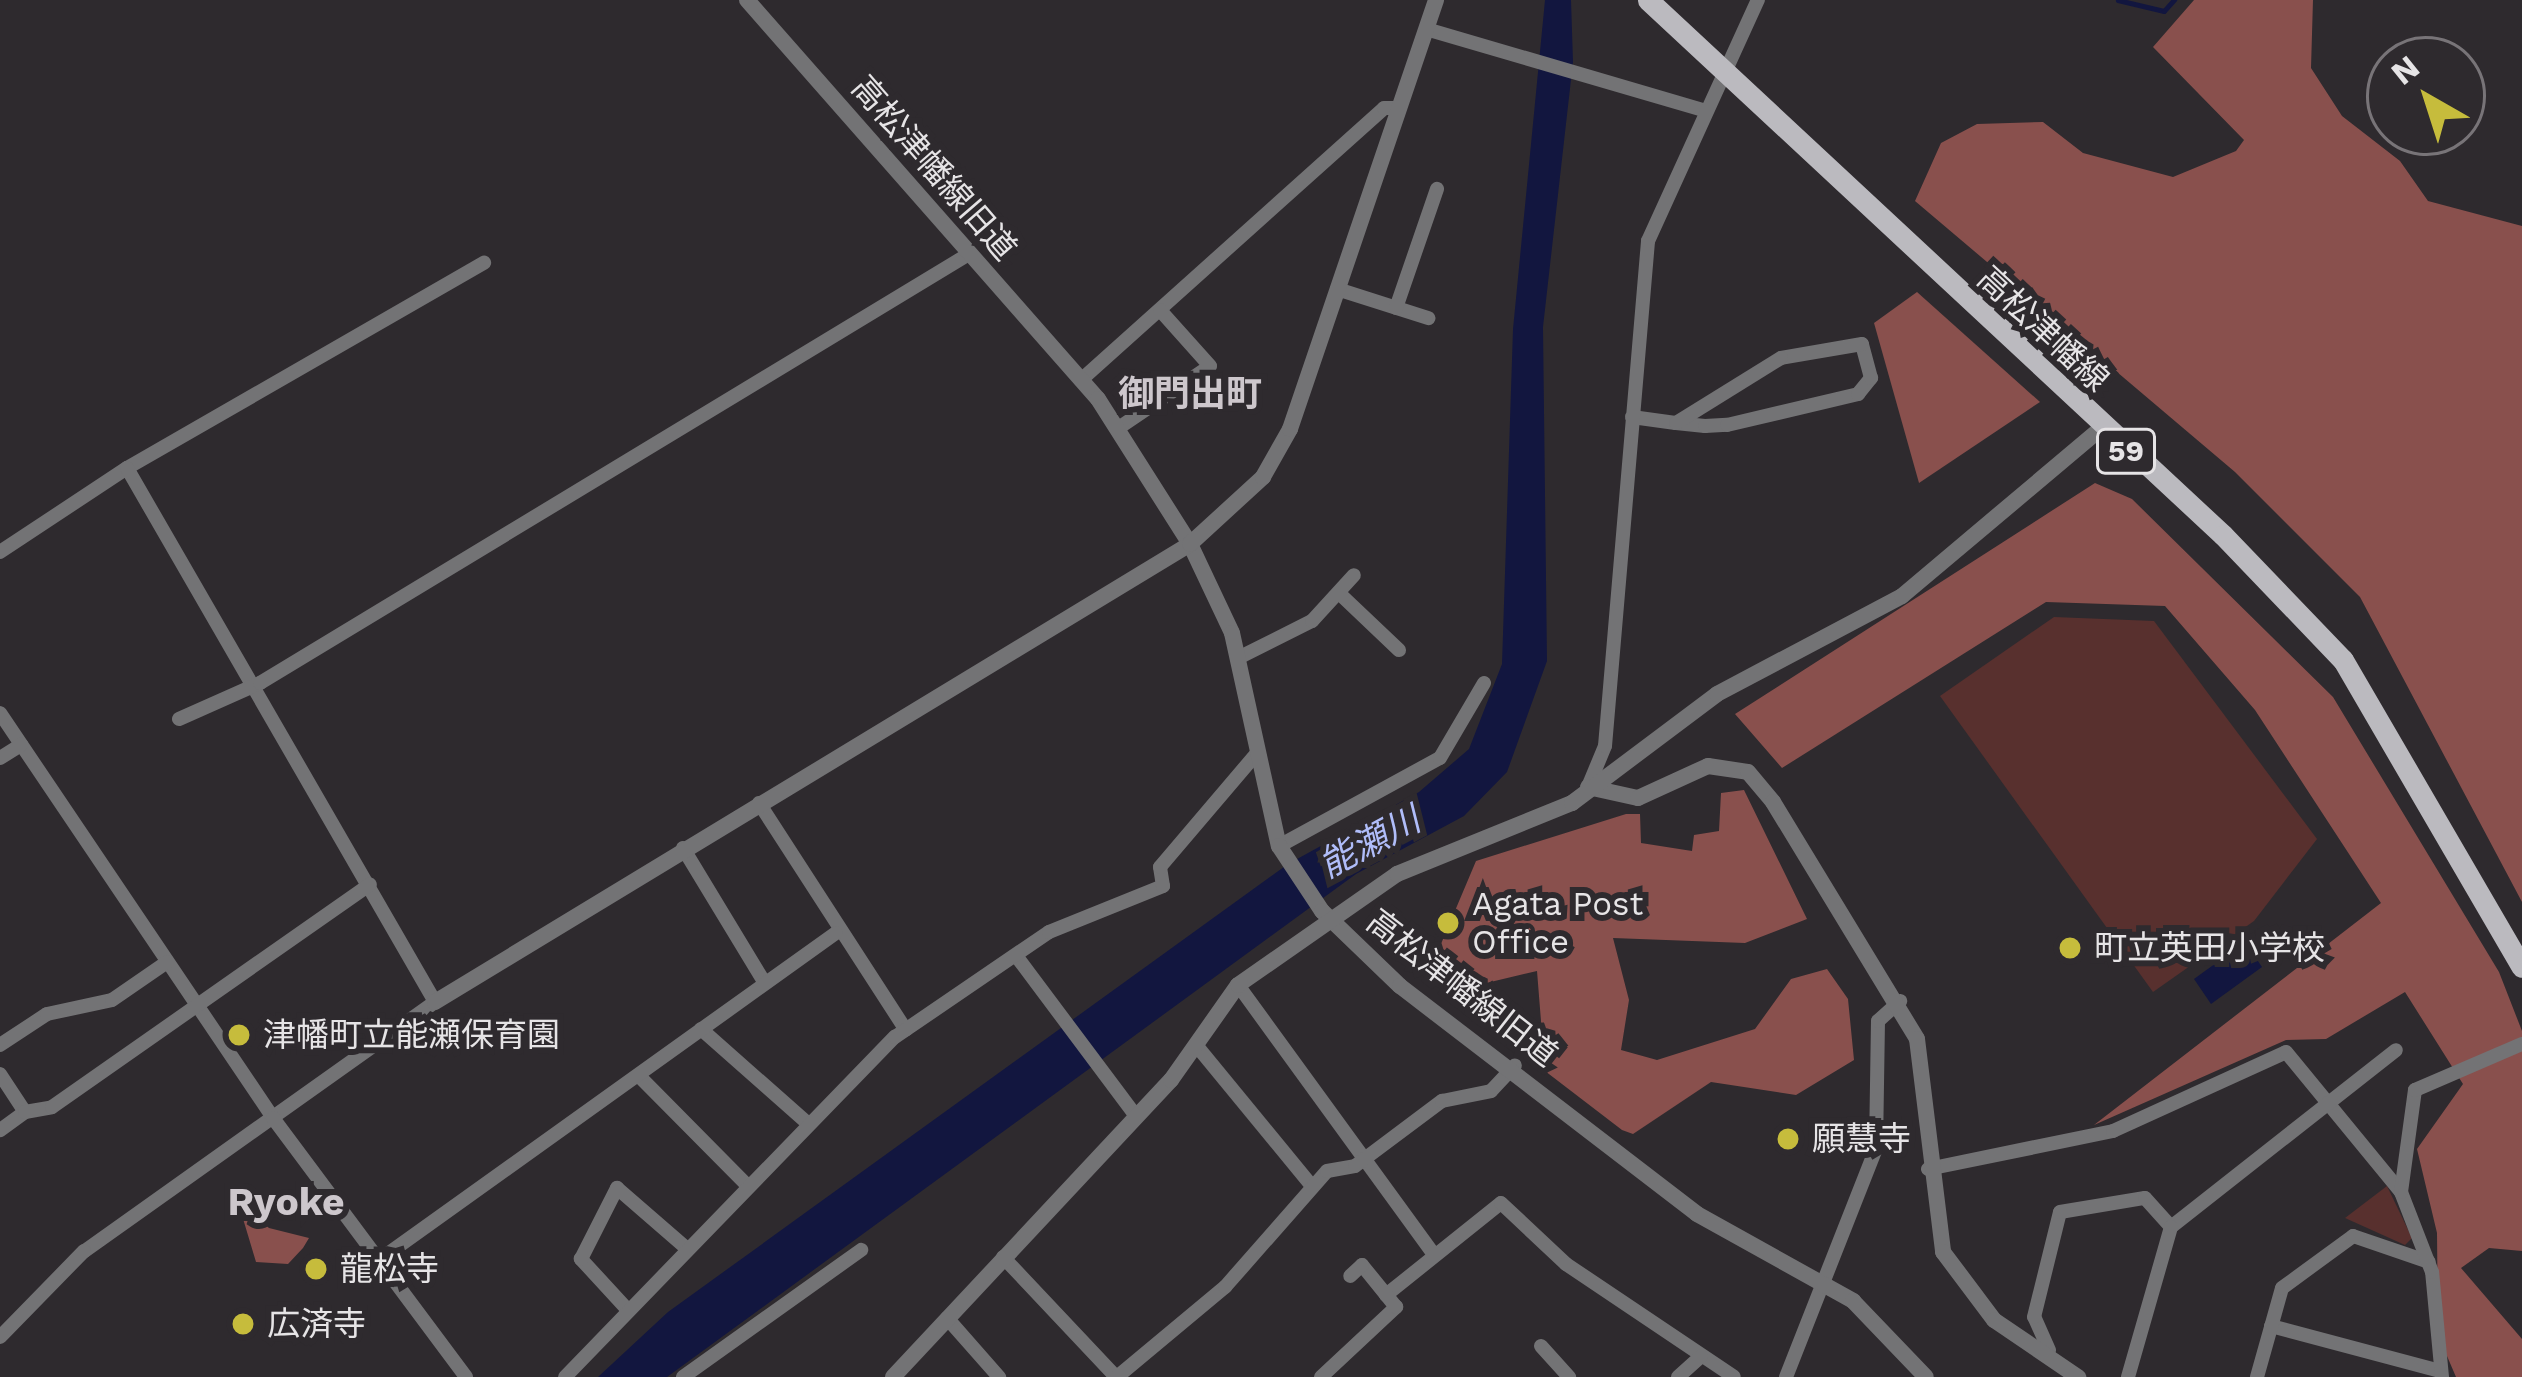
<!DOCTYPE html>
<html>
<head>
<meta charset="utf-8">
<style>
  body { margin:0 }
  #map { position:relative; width:2522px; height:1377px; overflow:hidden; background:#2e2a2e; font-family:"Work Sans","Noto Sans JP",sans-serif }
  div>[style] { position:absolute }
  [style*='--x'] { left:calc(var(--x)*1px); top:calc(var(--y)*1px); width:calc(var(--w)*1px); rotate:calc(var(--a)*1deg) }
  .green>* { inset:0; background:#58302e }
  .forest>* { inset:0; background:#89504d }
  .water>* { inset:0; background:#12163f }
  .stream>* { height:4.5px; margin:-2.25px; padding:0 2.25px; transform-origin:2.25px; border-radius:2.25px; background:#12163f }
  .minor>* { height:14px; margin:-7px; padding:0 7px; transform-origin:7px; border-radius:7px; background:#737375 }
  .tertiary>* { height:16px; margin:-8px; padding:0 8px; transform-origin:8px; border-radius:8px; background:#737375 }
  .primary>* { height:21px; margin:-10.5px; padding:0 10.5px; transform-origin:10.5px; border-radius:10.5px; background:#bbbabf }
  .dots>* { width:33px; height:33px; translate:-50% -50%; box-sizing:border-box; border:6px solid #2e2a2e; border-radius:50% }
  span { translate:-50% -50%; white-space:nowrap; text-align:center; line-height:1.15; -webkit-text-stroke:12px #2e2a2e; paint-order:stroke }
  .shield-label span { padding:3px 9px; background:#2e2a2e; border:3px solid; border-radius:9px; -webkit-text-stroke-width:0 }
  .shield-label { font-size:30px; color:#e6e4e6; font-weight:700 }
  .street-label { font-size:33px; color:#e6e4e6 }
  .poi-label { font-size:33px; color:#e6e4e6 }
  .left { translate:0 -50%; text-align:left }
  .neighbourhood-label { font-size:36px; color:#cdc7cc; font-weight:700 }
  .water-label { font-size:36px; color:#b0bdf9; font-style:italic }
  .quarter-label { font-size:39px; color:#cdc7cc; font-weight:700 }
  .north { position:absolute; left:2366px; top:36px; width:120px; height:120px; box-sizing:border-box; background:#2e2a2e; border:3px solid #787478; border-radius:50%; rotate:321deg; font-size:33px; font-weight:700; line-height:48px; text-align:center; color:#e6e4e6 }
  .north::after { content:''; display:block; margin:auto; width:42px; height:54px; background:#c6bc3c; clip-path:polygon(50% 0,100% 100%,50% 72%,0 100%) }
</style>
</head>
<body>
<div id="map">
  <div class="green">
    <i style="clip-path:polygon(2054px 617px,2154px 621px,2317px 839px,2254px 921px,2153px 992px,1940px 696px)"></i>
    <i style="clip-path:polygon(2387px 1186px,2412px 1238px,2405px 1245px,2345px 1218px)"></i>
  </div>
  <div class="forest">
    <i style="clip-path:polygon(2194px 0,2313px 0,2311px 68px,2342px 116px,2400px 161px,2428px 201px,2522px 226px,2522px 902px,2360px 597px,2235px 472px,1915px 201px,1941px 143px,1977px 124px,2043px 122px,2083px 153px,2173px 177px,2236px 151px,2244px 140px,2153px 47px)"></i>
    <i style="clip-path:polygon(1917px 292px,2040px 402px,1919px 483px,1874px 323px)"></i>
    <i style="clip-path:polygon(2095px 483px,2132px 499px,2333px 697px,2499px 972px,2522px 1031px,2522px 1251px,2489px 1248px,2461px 1268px,2522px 1339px,2522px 1377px,2456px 1377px,2438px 1335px,2437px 1233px,2417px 1149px,2463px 1084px,2405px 992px,2326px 1039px,2286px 1040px,2094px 1125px,2381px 903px,2255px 710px,2165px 606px,2046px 602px,1782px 768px,1735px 714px)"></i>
    <i style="clip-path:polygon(1744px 790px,1807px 919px,1745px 943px,1613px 938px,1629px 1000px,1621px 1050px,1657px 1060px,1755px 1029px,1791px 979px,1827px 969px,1848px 999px,1854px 1060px,1796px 1095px,1711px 1082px,1633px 1134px,1622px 1130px,1545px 1071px,1537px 971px,1478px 985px,1438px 951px,1476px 861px,1626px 814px,1640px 814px,1641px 843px,1692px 851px,1694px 835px,1719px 831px,1721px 793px)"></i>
    <i style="clip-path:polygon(238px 1202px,269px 1228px,309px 1238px,303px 1248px,288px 1264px,256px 1262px)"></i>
  </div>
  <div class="water">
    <i style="clip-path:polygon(1545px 0,1571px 0,1573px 62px,1543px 327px,1547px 661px,1507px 772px,1464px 816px,1356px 874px,667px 1377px,598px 1377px,668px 1312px,1288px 864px,1419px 792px,1469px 749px,1502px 664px,1513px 329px)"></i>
    <i style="clip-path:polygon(2245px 942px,2262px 967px,2211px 1004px,2194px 979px)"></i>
  </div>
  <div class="stream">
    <i style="--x:2118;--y:0;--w:47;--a:13.4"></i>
    <i style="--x:2164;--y:11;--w:15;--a:-48"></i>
  </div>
  <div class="minor">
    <i style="--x:1426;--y:29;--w:289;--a:16.3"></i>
    <i style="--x:1337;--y:289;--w:96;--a:17.7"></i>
    <i style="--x:1396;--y:308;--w:126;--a:-71"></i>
    <i style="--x:1081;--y:380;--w:407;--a:-41.9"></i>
    <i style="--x:1384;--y:108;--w:15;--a:0"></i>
    <i style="--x:1632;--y:417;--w:44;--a:7.8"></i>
    <i style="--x:1676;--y:423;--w:29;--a:6"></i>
    <i style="--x:1705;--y:426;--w:22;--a:-3"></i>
    <i style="--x:1727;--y:425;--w:135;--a:-13.3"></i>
    <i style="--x:1858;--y:394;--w:21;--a:-51"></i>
    <i style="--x:1871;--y:378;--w:35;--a:-105"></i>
    <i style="--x:1862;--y:344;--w:82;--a:170.2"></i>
    <i style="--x:1781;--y:358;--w:123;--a:148.2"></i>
    <i style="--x:1117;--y:429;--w:112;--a:-34.1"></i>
    <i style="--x:1210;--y:366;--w:75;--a:-131.8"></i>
    <i style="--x:127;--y:468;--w:412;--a:-29.9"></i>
    <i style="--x:0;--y:552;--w:152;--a:-33.5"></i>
    <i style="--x:127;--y:468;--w:616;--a:60.02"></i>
    <i style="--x:435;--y:1002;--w:430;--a:144.6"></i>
    <i style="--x:84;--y:1251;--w:120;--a:134.3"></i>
    <i style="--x:1341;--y:595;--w:80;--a:43.5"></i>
    <i style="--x:1238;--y:658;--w:83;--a:-26.6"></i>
    <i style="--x:1312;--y:621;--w:62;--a:-47.6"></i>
    <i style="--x:0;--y:713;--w:488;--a:56"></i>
    <i style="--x:273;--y:1118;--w:323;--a:53.3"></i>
    <i style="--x:179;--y:719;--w:89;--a:-24"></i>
    <i style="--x:260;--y:683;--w:829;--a:-31.18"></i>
    <i style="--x:0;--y:758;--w:25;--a:-32"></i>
    <i style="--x:1588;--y:787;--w:44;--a:-67.5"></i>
    <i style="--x:1605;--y:746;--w:507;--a:-85.13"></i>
    <i style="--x:1648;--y:241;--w:265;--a:-65.5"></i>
    <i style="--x:759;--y:803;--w:270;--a:57.1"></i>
    <i style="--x:1279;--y:846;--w:183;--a:-28.7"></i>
    <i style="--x:1440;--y:758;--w:87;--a:-59.6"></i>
    <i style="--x:683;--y:848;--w:154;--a:58.8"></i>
    <i style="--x:1017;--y:957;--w:197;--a:53.2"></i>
    <i style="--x:1238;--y:985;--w:330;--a:54"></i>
    <i style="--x:701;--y:1029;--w:139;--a:41.5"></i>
    <i style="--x:0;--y:1045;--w:56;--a:-33.4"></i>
    <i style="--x:47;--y:1014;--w:66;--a:-12.2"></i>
    <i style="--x:112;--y:1000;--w:67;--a:-34.6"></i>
    <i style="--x:1196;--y:1045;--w:183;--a:50.6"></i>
    <i style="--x:0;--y:1074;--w:45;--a:56.7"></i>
    <i style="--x:25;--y:1112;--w:31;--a:144"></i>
    <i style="--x:640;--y:1077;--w:149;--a:45.3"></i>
    <i style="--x:25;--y:1112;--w:27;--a:-10"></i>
    <i style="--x:52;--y:1107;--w:388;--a:-35"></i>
    <i style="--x:1928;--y:1169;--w:189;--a:-11.6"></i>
    <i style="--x:2113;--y:1131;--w:190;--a:-24.5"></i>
    <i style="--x:2286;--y:1052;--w:181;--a:50.6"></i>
    <i style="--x:1003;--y:1257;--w:165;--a:46.7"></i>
    <i style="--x:382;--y:1258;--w:558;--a:-35.6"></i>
    <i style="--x:1386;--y:1295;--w:147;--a:-38.7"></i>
    <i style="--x:1501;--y:1203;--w:89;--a:43.2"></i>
    <i style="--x:1566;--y:1264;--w:202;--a:33.9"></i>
    <i style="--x:626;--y:1308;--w:67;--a:-132.6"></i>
    <i style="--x:581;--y:1259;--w:80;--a:-63.1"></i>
    <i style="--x:617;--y:1188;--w:90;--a:40.9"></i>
    <i style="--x:947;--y:1318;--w:79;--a:48.6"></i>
    <i style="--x:2271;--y:1326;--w:175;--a:14.9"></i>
    <i style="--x:1541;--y:1346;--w:42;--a:47.9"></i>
    <i style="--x:2049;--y:1350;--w:36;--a:-114"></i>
    <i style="--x:2034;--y:1317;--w:108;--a:-76.1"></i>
    <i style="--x:2060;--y:1212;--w:86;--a:-9.4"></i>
    <i style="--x:2145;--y:1198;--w:39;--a:48"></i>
    <i style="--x:2171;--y:1227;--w:286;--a:-38.2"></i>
    <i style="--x:565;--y:1377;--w:474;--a:-45.9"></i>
    <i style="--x:895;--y:1037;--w:186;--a:-34.3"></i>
    <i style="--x:1049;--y:932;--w:123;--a:-22"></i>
    <i style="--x:1163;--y:886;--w:19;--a:-99"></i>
    <i style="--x:1160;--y:867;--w:150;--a:-49.6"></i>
    <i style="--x:683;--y:1377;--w:219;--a:-35.5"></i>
    <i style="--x:1117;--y:1377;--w:141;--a:-39.8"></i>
    <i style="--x:1225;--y:1287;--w:154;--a:-48.7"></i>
    <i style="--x:1327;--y:1171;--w:28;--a:-10"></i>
    <i style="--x:1355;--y:1166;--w:109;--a:-36.8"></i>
    <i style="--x:1442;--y:1101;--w:50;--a:-11.5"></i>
    <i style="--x:1491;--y:1091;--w:35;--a:-47"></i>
    <i style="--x:1321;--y:1377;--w:103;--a:-43"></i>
    <i style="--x:1396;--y:1307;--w:54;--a:-129"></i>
    <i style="--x:1362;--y:1265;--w:16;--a:137"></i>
    <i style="--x:1678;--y:1377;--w:31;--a:-42"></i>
    <i style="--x:1786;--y:1377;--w:246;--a:-68.5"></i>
    <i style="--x:1876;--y:1148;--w:127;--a:-89.1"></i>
    <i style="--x:1878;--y:1021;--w:30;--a:-42"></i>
    <i style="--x:2128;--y:1377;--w:156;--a:-74"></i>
    <i style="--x:2257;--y:1377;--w:92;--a:-74.3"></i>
    <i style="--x:2282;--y:1288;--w:88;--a:-36.2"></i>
    <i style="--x:2353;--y:1236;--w:80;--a:18.9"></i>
    <i style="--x:2442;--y:1377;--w:105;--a:-95.4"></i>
    <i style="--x:2432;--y:1272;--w:86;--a:-111.2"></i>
    <i style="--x:2401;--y:1192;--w:103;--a:-82.2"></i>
    <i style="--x:2415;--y:1090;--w:116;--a:-23.3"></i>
  </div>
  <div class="tertiary">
    <i style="--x:747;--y:0;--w:531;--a:48.66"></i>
    <i style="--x:1098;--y:399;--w:172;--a:57.6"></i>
    <i style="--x:1190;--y:544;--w:98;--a:64.7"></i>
    <i style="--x:1232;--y:633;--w:218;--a:77.6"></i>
    <i style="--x:1279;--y:846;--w:78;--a:56.5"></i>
    <i style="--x:1322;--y:911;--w:108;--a:43.9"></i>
    <i style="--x:1400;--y:986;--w:374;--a:37.5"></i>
    <i style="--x:1697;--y:1214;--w:179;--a:29.1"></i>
    <i style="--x:1853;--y:1301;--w:105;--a:46.2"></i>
    <i style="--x:1588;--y:787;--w:51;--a:12.4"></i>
    <i style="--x:1638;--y:798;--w:77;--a:-24.6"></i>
    <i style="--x:1708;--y:766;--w:40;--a:8.5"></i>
    <i style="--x:1748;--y:772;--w:39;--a:50"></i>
    <i style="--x:1773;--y:802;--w:277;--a:58.7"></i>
    <i style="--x:1917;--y:1039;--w:215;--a:83"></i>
    <i style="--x:1943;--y:1252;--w:85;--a:53.1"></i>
    <i style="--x:1994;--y:1320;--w:102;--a:34.2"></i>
    <i style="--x:435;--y:1002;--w:883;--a:-31.24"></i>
    <i style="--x:1190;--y:544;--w:99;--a:-42.5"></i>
    <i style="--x:1263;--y:477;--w:55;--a:-60.6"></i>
    <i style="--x:1290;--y:429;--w:453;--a:-71.2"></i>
    <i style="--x:893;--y:1377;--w:407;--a:-46.9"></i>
    <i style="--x:1171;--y:1080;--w:116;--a:-54.8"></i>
    <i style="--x:1238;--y:985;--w:194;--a:-34.9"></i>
    <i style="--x:1397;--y:874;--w:189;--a:-22.1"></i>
    <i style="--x:1572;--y:803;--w:181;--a:-36.9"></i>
    <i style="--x:1717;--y:694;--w:209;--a:-27.9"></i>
    <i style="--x:1902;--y:596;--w:259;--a:-40.1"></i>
  </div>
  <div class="primary">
    <i style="--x:1648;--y:0;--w:785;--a:42.94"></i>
    <i style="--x:2223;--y:535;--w:173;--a:46.2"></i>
    <i style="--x:2343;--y:660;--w:355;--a:59.8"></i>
  </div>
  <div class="dots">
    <i style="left:1448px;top:923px;background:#c6bc3c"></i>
    <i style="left:2070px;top:948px;background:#c6bc3c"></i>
    <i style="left:239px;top:1035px;background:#c6bc3c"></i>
    <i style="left:1788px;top:1139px;background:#c6bc3c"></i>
    <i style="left:316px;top:1269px;background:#c6bc3c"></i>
    <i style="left:243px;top:1324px;background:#c6bc3c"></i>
  </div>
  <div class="shield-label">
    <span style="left:2126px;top:451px">59</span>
  </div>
  <div class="street-label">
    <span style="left:934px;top:168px;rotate:49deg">高松津幡線旧道</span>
    <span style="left:2043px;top:329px;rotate:43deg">高松津幡線</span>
    <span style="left:1462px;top:988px;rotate:38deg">高松津幡線旧道</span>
  </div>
  <div class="poi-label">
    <span class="left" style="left:1472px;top:923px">Agata Post<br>Office</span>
    <span class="left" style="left:2094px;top:948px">町立英田小学校</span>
    <span class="left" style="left:263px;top:1035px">津幡町立能瀬保育園</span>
    <span class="left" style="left:1812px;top:1139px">願慧寺</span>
    <span class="left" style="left:340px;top:1269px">龍松寺</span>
    <span class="left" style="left:267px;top:1324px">広済寺</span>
  </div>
  <div class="neighbourhood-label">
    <span style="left:1190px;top:395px">御門出町</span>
  </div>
  <div class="water-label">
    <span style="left:1370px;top:843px;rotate:-28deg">能瀬川</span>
  </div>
  <div class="quarter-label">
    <span style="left:286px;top:1202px">Ryoke</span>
  </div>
  <div class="north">N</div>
</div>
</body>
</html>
